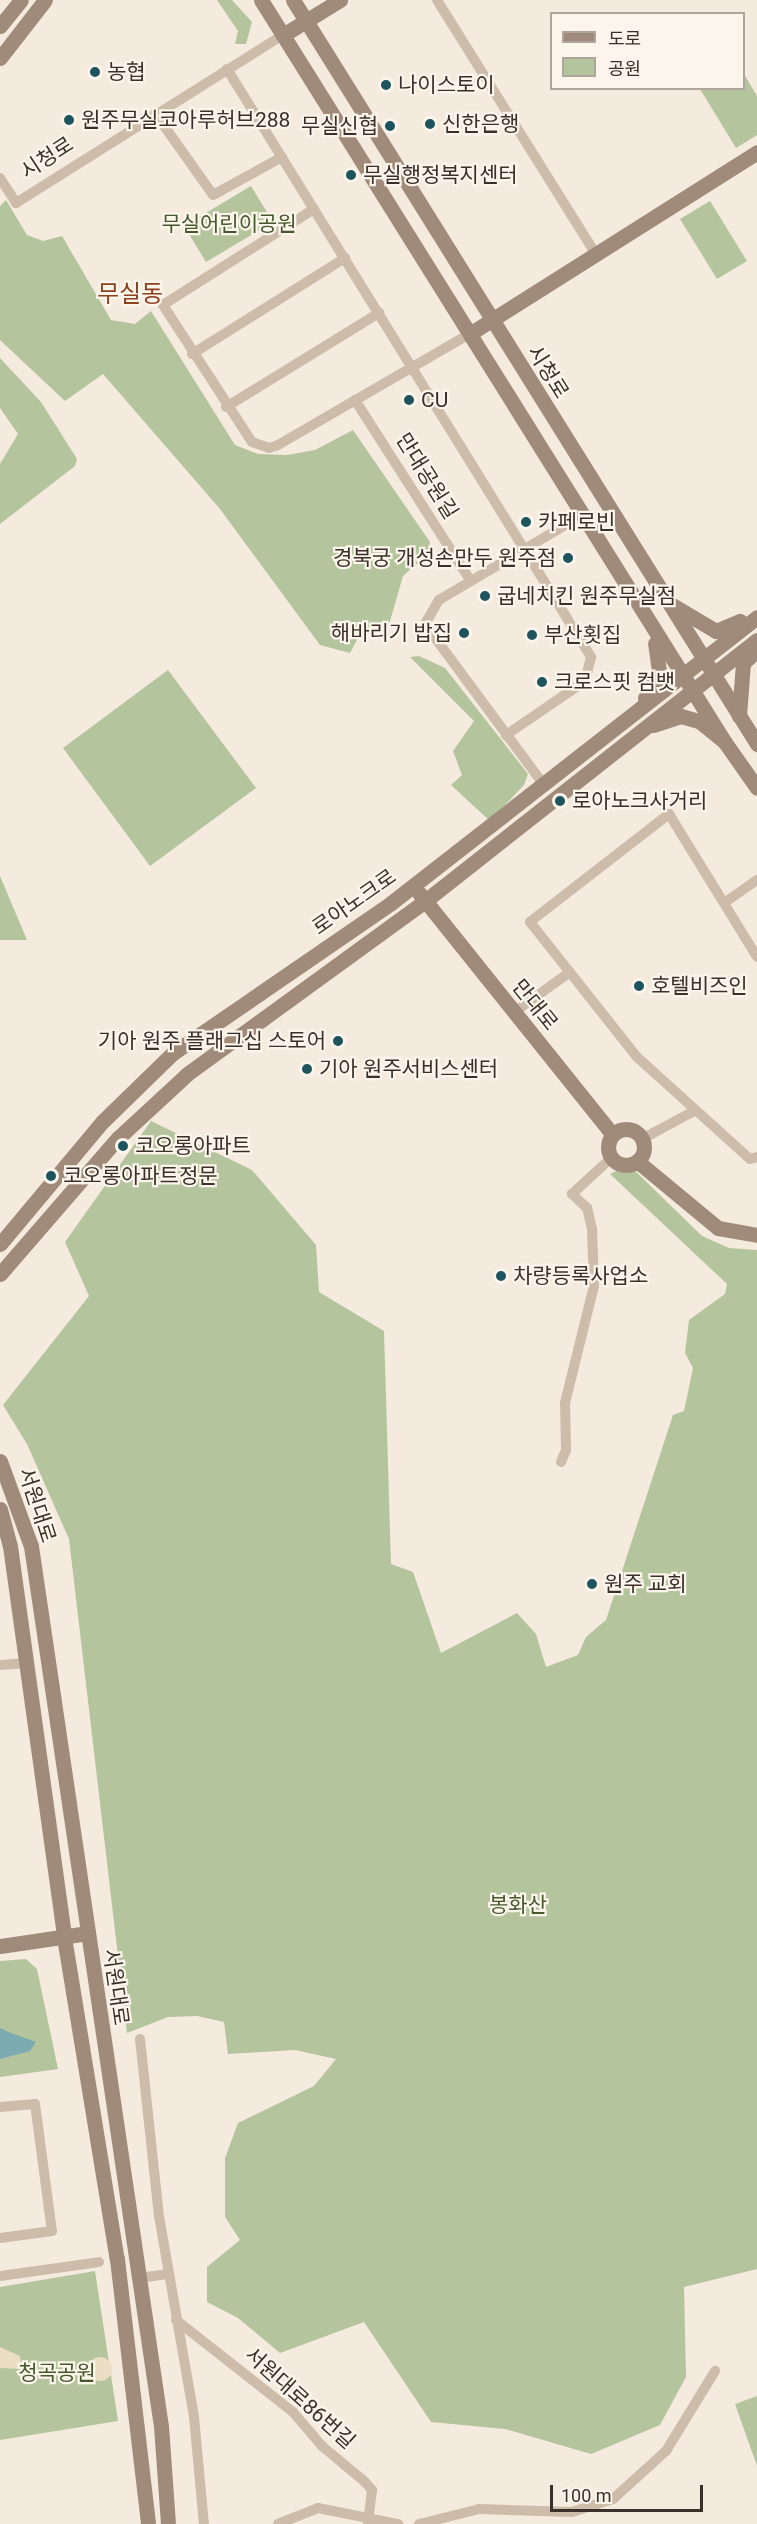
<!DOCTYPE html>
<html>
<head>
<meta charset="utf-8">
<style>
  body { margin:0 }
  #map { position:relative; width:757px; height:2524px; overflow:hidden; background:#f4ebde; font-family:Roboto,"Noto Sans KR",sans-serif }
  div>[style] { position:absolute }
  [style*='--x'] { left:calc(var(--x)*1px); top:calc(var(--y)*1px); width:calc(var(--w)*1px); rotate:calc(var(--a)*1deg) }
  .green>* { inset:0; background:#b4c49d }
  .plaza>* { inset:0; background:#ecdec5 }
  .round { border-radius:50% }
  .water>* { inset:0; background:#7cacb2 }
  .street>* { height:10px; margin:-5px; padding:0 5px; transform-origin:5px; border-radius:5px; background:#cdbca9 }
  .secondary>* { height:15px; margin:-7.5px; padding:0 7.5px; transform-origin:7.5px; border-radius:7.5px; background:#a08b7a }
  .secondary>.ring { margin:-7.5px; padding:0; box-sizing:content-box; background:none; border:15px solid #a08b7a; border-radius:50% }
  .dots>* { width:16px; height:16px; translate:-50% -50%; box-sizing:border-box; border:3px solid #fbf5eb; border-radius:50% }
  span { translate:-50% -50%; white-space:nowrap; text-align:center; line-height:1.15; -webkit-text-stroke:4.5px #fbf5eb; paint-order:stroke }
  .poi-label { font-size:21px; color:#3a3029 }
  .left { translate:0 -50%; text-align:left }
  .right { translate:-100% -50%; text-align:right }
  .street-label { font-size:21px; color:#3a3029 }
  .park-label { font-size:21px; color:#45592c }
  .quarter-label { font-size:24px; color:#8c411f }
  .legend { position:absolute; left:550px; top:12px; width:195px; height:78px; box-sizing:border-box; background:#fbf5eb; border:2px solid #aea69d; margin:0; padding:8px 10px; list-style:none; font-size:18px; color:#3a3029 }
  .legend li { display:flex; align-items:center; gap:12px; height:30px }
  .legend b { width:30px; border:2px solid #aea69d }
  .scale { position:absolute; left:550px; top:2485px; width:153px; height:27px; box-sizing:border-box; border:3px solid #3a3029; border-top:0; padding-left:8px; font-size:18px; line-height:21px; white-space:nowrap; color:#3a3029; -webkit-text-stroke:4px #fbf5eb; paint-order:stroke }
</style>
</head>
<body>
<div id="map">
  <div class="green">
    <i style="clip-path:polygon(217px 0,232px 0,252px 22px,246px 44px,235px 44px,238px 31px)"></i>
    <i style="clip-path:polygon(744px 74px,757px 96px,757px 135px,736px 148px,700px 89px,744px 88px)"></i>
    <i style="clip-path:polygon(251px 186px,273px 222px,206px 262px,184px 226px)"></i>
    <i style="clip-path:polygon(6px 200px,27px 235px,43px 241px,62px 236px,111px 320px,135px 324px,151px 311px,235px 445px,258px 454px,287px 455px,315px 450px,353px 430px,430px 542px,428px 554px,403px 576px,388px 628px,373px 635px,363px 628px,350px 653px,320px 645px,220px 509px,103px 374px,65px 401px,0 340px,0 206px)"></i>
    <i style="clip-path:polygon(710px 201px,747px 261px,717px 279px,680px 219px)"></i>
    <i style="clip-path:polygon(0 358px,41px 402px,77px 459px,75px 466px,0 524px,0 464px,18px 434px,0 408px)"></i>
    <i style="clip-path:polygon(419px 656px,445px 668px,528px 774px,524px 785px,490px 821px,451px 785px,462px 775px,453px 751px,474px 721px,410px 657px)"></i>
    <i style="clip-path:polygon(168px 670px,256px 788px,150px 866px,63px 748px)"></i>
    <i style="clip-path:polygon(0 876px,27px 940px,0 940px)"></i>
    <i style="clip-path:polygon(151px 1121px,252px 1170px,316px 1245px,319px 1292px,384px 1331px,391px 1564px,413px 1572px,441px 1653px,517px 1613px,536px 1634px,546px 1667px,578px 1655px,586px 1637px,606px 1620px,673px 1415px,684px 1411px,693px 1368px,685px 1353px,689px 1320px,725px 1294px,727px 1284px,610px 1174px,629px 1165px,702px 1236px,729px 1248px,757px 1250px,757px 2269px,684px 2287px,686px 2377px,660px 2425px,591px 2454px,505px 2429px,431px 2422px,364px 2322px,280px 2353px,238px 2318px,207px 2302px,207px 2267px,240px 2240px,225px 2217px,225px 2158px,238px 2123px,314px 2086px,336px 2059px,295px 2050px,228px 2054px,224px 2022px,197px 2016px,168px 2017px,127px 2033px,69px 1539px,27px 1444px,3px 1405px,89px 1296px,65px 1242px)"></i>
    <i style="clip-path:polygon(26px 1959px,37px 1969px,58px 2069px,0 2077px,0 1961px)"></i>
    <i style="clip-path:polygon(95px 2271px,118px 2421px,0 2440px,0 2287px)"></i>
    <i style="clip-path:polygon(757px 2396px,757px 2466px,735px 2404px)"></i>
  </div>
  <div class="plaza">
    <i style="clip-path:polygon(0 2347px,20px 2356px,22px 2369px,0 2368px)"></i>
    <i class="round" style="left:88px;top:2357px;width:24px;height:24px"></i>
  </div>
  <div class="water">
    <i style="clip-path:polygon(0 2028px,11px 2033px,36px 2042px,30px 2051px,0 2059px)"></i>
  </div>
  <div class="street">
    <i style="--x:437;--y:0;--w:300;--a:58"></i>
    <i style="--x:227;--y:69;--w:692;--a:58.24"></i>
    <i style="--x:591;--y:657;--w:25;--a:104"></i>
    <i style="--x:585;--y:681;--w:96;--a:145.6"></i>
    <i style="--x:155;--y:113;--w:100;--a:54.7"></i>
    <i style="--x:213;--y:195;--w:79;--a:-28.8"></i>
    <i style="--x:0;--y:178;--w:30;--a:57"></i>
    <i style="--x:16;--y:203;--w:315;--a:-32.2"></i>
    <i style="--x:314;--y:209;--w:179;--a:147.6"></i>
    <i style="--x:163;--y:305;--w:163;--a:57"></i>
    <i style="--x:252;--y:442;--w:18;--a:19"></i>
    <i style="--x:269;--y:448;--w:9;--a:-18"></i>
    <i style="--x:278;--y:445;--w:223;--a:-30.1"></i>
    <i style="--x:192;--y:354;--w:181;--a:-32.1"></i>
    <i style="--x:355;--y:400;--w:214;--a:57.4"></i>
    <i style="--x:226;--y:407;--w:180;--a:-31.6"></i>
    <i style="--x:544;--y:785;--w:200;--a:-126.5"></i>
    <i style="--x:425;--y:624;--w:28;--a:-60"></i>
    <i style="--x:439;--y:600;--w:169;--a:-30.7"></i>
    <i style="--x:724;--y:903;--w:40;--a:-34.9"></i>
    <i style="--x:757;--y:957;--w:168;--a:-121.6"></i>
    <i style="--x:669;--y:814;--w:176;--a:142.2"></i>
    <i style="--x:530;--y:922;--w:172;--a:51.6"></i>
    <i style="--x:637;--y:1057;--w:152;--a:42.1"></i>
    <i style="--x:750;--y:1159;--w:7;--a:-16"></i>
    <i style="--x:513;--y:1013;--w:70;--a:-35.7"></i>
    <i style="--x:642;--y:1139;--w:61;--a:-28.2"></i>
    <i style="--x:561;--y:1462;--w:13;--a:-67"></i>
    <i style="--x:566;--y:1450;--w:47;--a:-91.2"></i>
    <i style="--x:565;--y:1403;--w:121;--a:-76.1"></i>
    <i style="--x:594;--y:1286;--w:57;--a:-92"></i>
    <i style="--x:592;--y:1229;--w:22;--a:-103"></i>
    <i style="--x:587;--y:1208;--w:21;--a:-137"></i>
    <i style="--x:572;--y:1194;--w:53;--a:-42.7"></i>
    <i style="--x:0;--y:1665;--w:28;--a:-4"></i>
    <i style="--x:140;--y:2039;--w:178;--a:83.9"></i>
    <i style="--x:159;--y:2216;--w:204;--a:80.1"></i>
    <i style="--x:194;--y:2417;--w:107;--a:84.7"></i>
    <i style="--x:0;--y:2107;--w:35;--a:-5"></i>
    <i style="--x:35;--y:2104;--w:128;--a:82.4"></i>
    <i style="--x:52;--y:2231;--w:52;--a:172.3"></i>
    <i style="--x:0;--y:2276;--w:100;--a:-8"></i>
    <i style="--x:139;--y:2278;--w:28;--a:-8"></i>
    <i style="--x:176;--y:2320;--w:149;--a:38.2"></i>
    <i style="--x:293;--y:2412;--w:45;--a:49.5"></i>
    <i style="--x:322;--y:2446;--w:56;--a:39.9"></i>
    <i style="--x:365;--y:2482;--w:11;--a:49"></i>
    <i style="--x:372;--y:2490;--w:34;--a:97"></i>
    <i style="--x:278;--y:2524;--w:43;--a:-21.8"></i>
    <i style="--x:318;--y:2508;--w:82;--a:11.3"></i>
    <i style="--x:419;--y:2524;--w:62;--a:-14"></i>
    <i style="--x:479;--y:2509;--w:93;--a:1.8"></i>
    <i style="--x:572;--y:2512;--w:43;--a:-17.6"></i>
    <i style="--x:613;--y:2499;--w:72;--a:-42.2"></i>
    <i style="--x:666;--y:2451;--w:94;--a:-58.5"></i>
  </div>
  <div class="secondary">
    <i style="--x:261;--y:0;--w:874;--a:58"></i>
    <i style="--x:293;--y:0;--w:877;--a:58.05"></i>
    <i style="--x:0;--y:26;--w:33;--a:-51"></i>
    <i style="--x:283;--y:35;--w:67;--a:-31.6"></i>
    <i style="--x:0;--y:58;--w:73;--a:-52.2"></i>
    <i style="--x:471;--y:333;--w:338;--a:-32.3"></i>
    <i style="--x:672;--y:605;--w:51;--a:30.6"></i>
    <i style="--x:716;--y:631;--w:26;--a:-23"></i>
    <i style="--x:645;--y:698;--w:30;--a:-63"></i>
    <i style="--x:659;--y:671;--w:28;--a:-98"></i>
    <i style="--x:739;--y:716;--w:53;--a:-85.7"></i>
    <i style="--x:743;--y:663;--w:18;--a:-43"></i>
    <i style="--x:653;--y:725;--w:29;--a:-18"></i>
    <i style="--x:681;--y:716;--w:19;--a:16"></i>
    <i style="--x:699;--y:721;--w:32;--a:39"></i>
    <i style="--x:724;--y:741;--w:57;--a:54.9"></i>
    <i style="--x:419;--y:893;--w:310;--a:51.3"></i>
    <i class="ring" style="left:608px;top:1129px;width:21px;height:21px"></i>
    <i style="--x:637;--y:1161;--w:105;--a:39.6"></i>
    <i style="--x:718;--y:1228;--w:40;--a:10"></i>
    <i style="--x:0;--y:1244;--w:159;--a:-50.1"></i>
    <i style="--x:102;--y:1122;--w:99;--a:-44.2"></i>
    <i style="--x:173;--y:1053;--w:265;--a:-34.5"></i>
    <i style="--x:391;--y:903;--w:464;--a:-38"></i>
    <i style="--x:0;--y:1274;--w:180;--a:-49.1"></i>
    <i style="--x:118;--y:1138;--w:94;--a:-42.8"></i>
    <i style="--x:187;--y:1074;--w:294;--a:-36"></i>
    <i style="--x:425;--y:901;--w:422;--a:-38.2"></i>
    <i style="--x:0;--y:1461;--w:90;--a:70"></i>
    <i style="--x:31;--y:1546;--w:890;--a:81.6"></i>
    <i style="--x:161;--y:2426;--w:98;--a:85.9"></i>
    <i style="--x:0;--y:1509;--w:38;--a:75"></i>
    <i style="--x:10;--y:1546;--w:395;--a:82.1"></i>
    <i style="--x:64;--y:1937;--w:326;--a:80.7"></i>
    <i style="--x:117;--y:2259;--w:267;--a:83.3"></i>
    <i style="--x:0;--y:1946;--w:89;--a:-8.4"></i>
  </div>
  <div class="dots">
    <i style="left:95px;top:72px;background:#1d545d"></i>
    <i style="left:386px;top:85px;background:#1d545d"></i>
    <i style="left:69px;top:120px;background:#1d545d"></i>
    <i style="left:430px;top:124px;background:#1d545d"></i>
    <i style="left:390px;top:126px;background:#1d545d"></i>
    <i style="left:351px;top:175px;background:#1d545d"></i>
    <i style="left:409px;top:400px;background:#1d545d"></i>
    <i style="left:526px;top:522px;background:#1d545d"></i>
    <i style="left:568px;top:558px;background:#1d545d"></i>
    <i style="left:485px;top:596px;background:#1d545d"></i>
    <i style="left:464px;top:633px;background:#1d545d"></i>
    <i style="left:532px;top:635px;background:#1d545d"></i>
    <i style="left:542px;top:682px;background:#1d545d"></i>
    <i style="left:560px;top:801px;background:#1d545d"></i>
    <i style="left:639px;top:986px;background:#1d545d"></i>
    <i style="left:338px;top:1041px;background:#1d545d"></i>
    <i style="left:307px;top:1069px;background:#1d545d"></i>
    <i style="left:123px;top:1146px;background:#1d545d"></i>
    <i style="left:51px;top:1176px;background:#1d545d"></i>
    <i style="left:501px;top:1276px;background:#1d545d"></i>
    <i style="left:592px;top:1584px;background:#1d545d"></i>
  </div>
  <div class="poi-label">
    <span class="left" style="left:107px;top:72px">농협</span>
    <span class="left" style="left:398px;top:85px">나이스토이</span>
    <span class="left" style="left:81px;top:120px">원주무실코아루허브288</span>
    <span class="left" style="left:442px;top:124px">신한은행</span>
    <span class="right" style="left:378px;top:126px">무실신협</span>
    <span class="left" style="left:363px;top:175px">무실행정복지센터</span>
    <span class="left" style="left:421px;top:400px">CU</span>
    <span class="left" style="left:538px;top:522px">카페로빈</span>
    <span class="right" style="left:556px;top:558px">경북궁 개성손만두 원주점</span>
    <span class="left" style="left:497px;top:596px">굽네치킨 원주무실점</span>
    <span class="right" style="left:452px;top:633px">해바리기 밥집</span>
    <span class="left" style="left:544px;top:635px">부산횟집</span>
    <span class="left" style="left:554px;top:682px">크로스핏 컴뱃</span>
    <span class="left" style="left:572px;top:801px">로아노크사거리</span>
    <span class="left" style="left:651px;top:986px">호텔비즈인</span>
    <span class="right" style="left:326px;top:1041px">기아 원주 플래그십 스토어</span>
    <span class="left" style="left:319px;top:1069px">기아 원주서비스센터</span>
    <span class="left" style="left:135px;top:1146px">코오롱아파트</span>
    <span class="left" style="left:63px;top:1176px">코오롱아파트정문</span>
    <span class="left" style="left:513px;top:1276px">차량등록사업소</span>
    <span class="left" style="left:604px;top:1584px">원주 교회</span>
  </div>
  <div class="street-label">
    <span style="left:47px;top:158px;rotate:-33deg">시청로</span>
    <span style="left:548px;top:372px;rotate:58deg">시청로</span>
    <span style="left:427px;top:476px;rotate:58deg">만대공원길</span>
    <span style="left:354px;top:902px;rotate:-35deg">로아노크로</span>
    <span style="left:535px;top:1005px;rotate:51deg">만대로</span>
    <span style="left:37px;top:1505px;rotate:72deg">서원대로</span>
    <span style="left:116px;top:1987px;rotate:82deg">서원대로</span>
    <span style="left:300px;top:2398px;rotate:42deg">서원대로86번길</span>
  </div>
  <div class="park-label">
    <span style="left:229px;top:224px">무실어린이공원</span>
    <span style="left:518px;top:1905px">봉화산</span>
    <span style="left:57px;top:2373px">청곡공원</span>
  </div>
  <div class="quarter-label">
    <span style="left:130px;top:295px">무실동</span>
  </div>
  <ul class="legend">
  <li><b style="height:8px;background:#a08b7a"></b>도로</li>
  <li><b style="height:16px;background:#b4c49d"></b>공원</li>
  </ul>
  <div class="scale">100 m</div>
</div>
</body>
</html>
